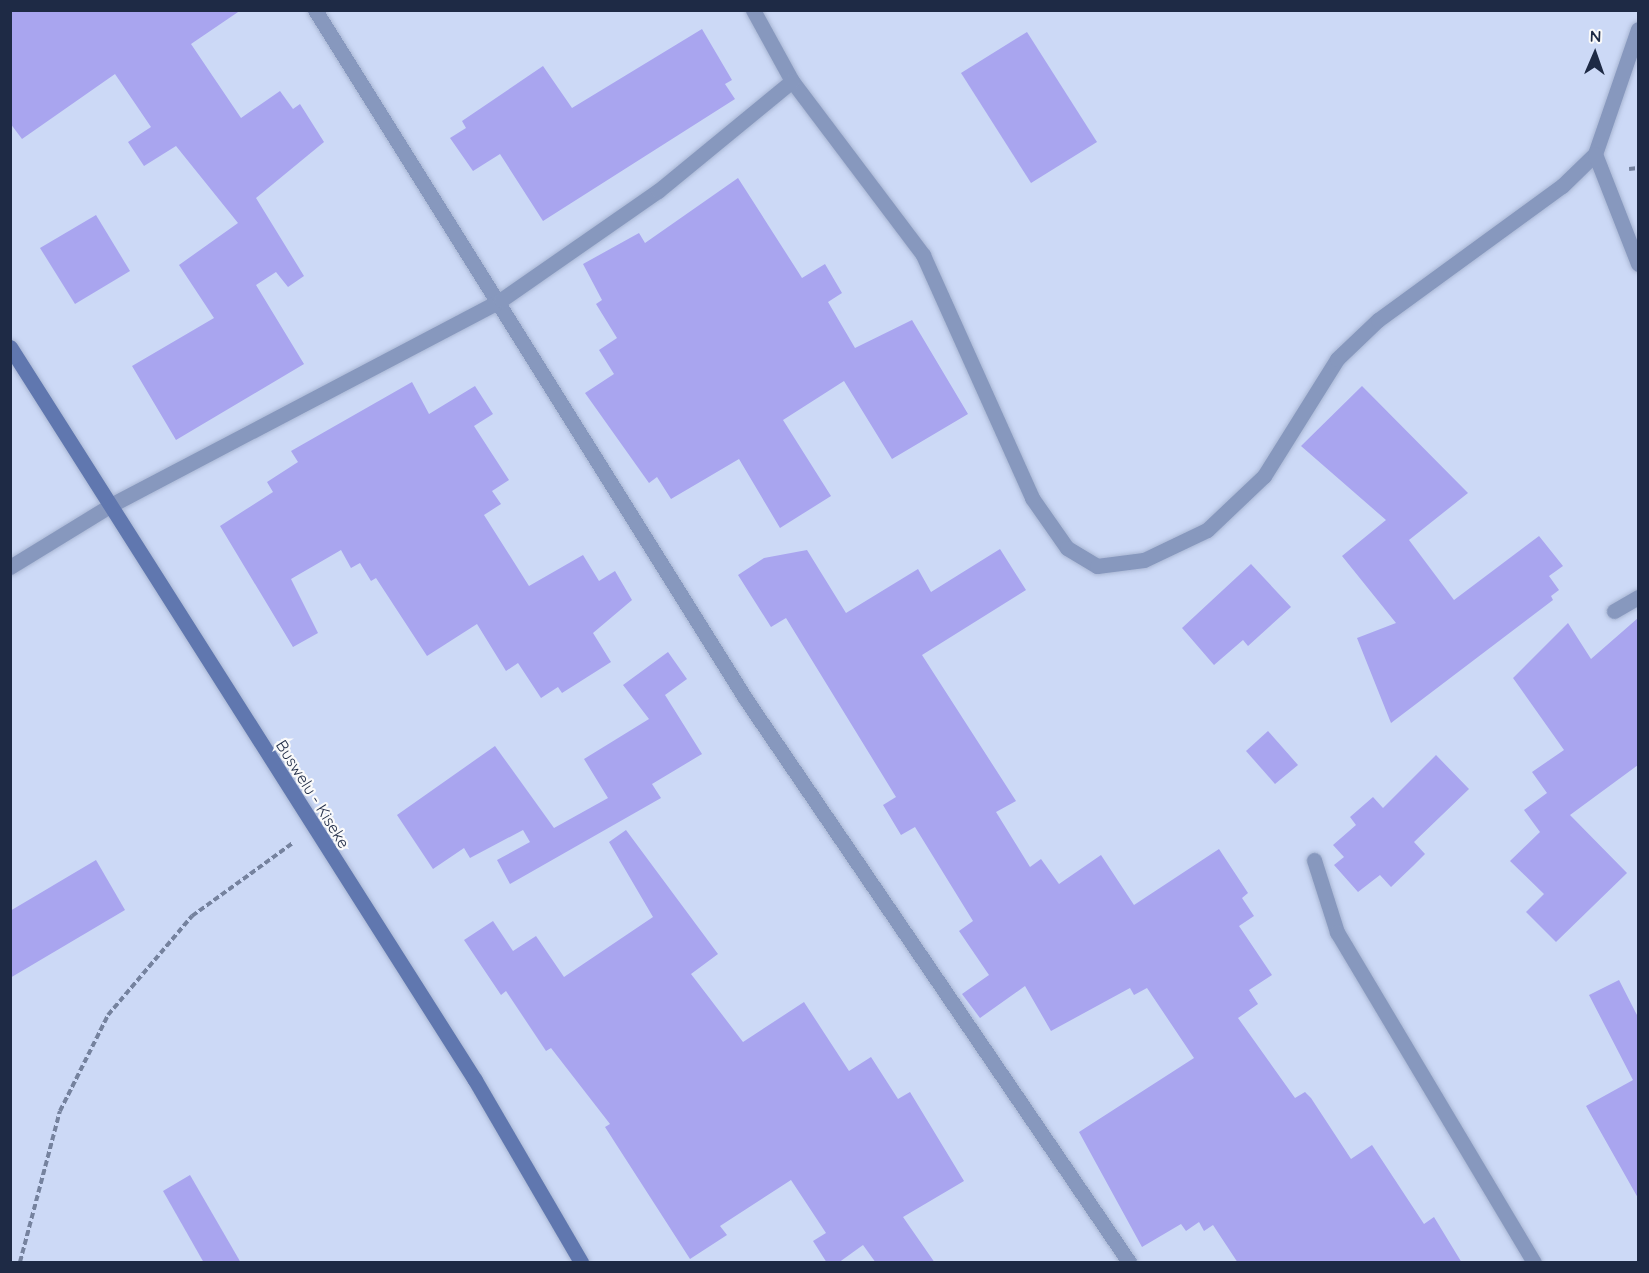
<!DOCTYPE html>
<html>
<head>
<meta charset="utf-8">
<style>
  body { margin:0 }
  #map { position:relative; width:1649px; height:1273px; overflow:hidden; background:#ccd9f6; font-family:Quicksand,sans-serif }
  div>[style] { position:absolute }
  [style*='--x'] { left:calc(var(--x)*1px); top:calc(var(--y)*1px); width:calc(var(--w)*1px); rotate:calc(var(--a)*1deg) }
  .building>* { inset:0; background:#a9a5ef }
  .path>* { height:4px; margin-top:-2px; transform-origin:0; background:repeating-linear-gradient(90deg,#75829e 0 6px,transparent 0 9px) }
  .roads { filter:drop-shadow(0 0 2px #a9b6d3) drop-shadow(0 0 2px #a9b6d3) }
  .street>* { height:15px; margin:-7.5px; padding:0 7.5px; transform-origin:7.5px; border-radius:7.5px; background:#8798be }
  .secondary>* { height:15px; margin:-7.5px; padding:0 7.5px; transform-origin:7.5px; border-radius:7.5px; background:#6077af }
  span { translate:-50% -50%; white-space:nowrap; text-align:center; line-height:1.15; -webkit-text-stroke:4.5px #fafafa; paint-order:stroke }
  .street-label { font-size:16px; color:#1e2a45 }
  .frame { position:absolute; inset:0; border:12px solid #1e2a45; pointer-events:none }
  .north { position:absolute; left:1565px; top:24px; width:60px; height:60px; -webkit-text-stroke:4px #fafafa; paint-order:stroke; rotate:2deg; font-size:16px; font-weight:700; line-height:24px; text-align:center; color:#1e2a45 }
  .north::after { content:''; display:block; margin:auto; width:21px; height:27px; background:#1e2a45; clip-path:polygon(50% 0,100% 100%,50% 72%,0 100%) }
</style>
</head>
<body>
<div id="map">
  <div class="building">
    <i style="clip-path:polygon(10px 10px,241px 10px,191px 44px,241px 118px,280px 91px,293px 109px,300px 104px,324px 142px,256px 198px,304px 276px,288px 287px,276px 272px,256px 285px,304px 364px,176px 440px,132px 366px,214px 318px,179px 265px,238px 223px,176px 146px,144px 166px,128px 142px,151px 127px,115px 74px,22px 139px,10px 123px)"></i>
    <i style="clip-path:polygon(702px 29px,732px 80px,725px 84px,735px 99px,543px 221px,500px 154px,473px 171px,450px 138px,466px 128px,462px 121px,543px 66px,572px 108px)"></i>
    <i style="clip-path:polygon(1027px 32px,1097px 142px,1031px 183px,961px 73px)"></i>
    <i style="clip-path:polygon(738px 178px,802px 278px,825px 264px,842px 293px,828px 302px,855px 348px,912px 320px,968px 414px,892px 459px,844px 381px,783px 420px,831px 496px,780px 528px,739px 459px,671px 499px,657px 477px,649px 483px,585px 393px,614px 374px,599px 350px,617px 338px,596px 304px,602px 300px,583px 264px,639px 233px,645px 243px)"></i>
    <i style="clip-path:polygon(96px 215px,130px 271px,75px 304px,40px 248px)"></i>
    <i style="clip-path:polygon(412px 382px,429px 414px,475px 386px,493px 414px,474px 426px,509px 480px,492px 491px,501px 504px,484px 515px,529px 586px,583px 555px,599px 581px,615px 571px,632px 600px,593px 633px,611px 662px,562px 693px,558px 687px,541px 698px,518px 663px,506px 671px,477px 624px,427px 656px,376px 578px,371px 581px,360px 563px,351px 568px,341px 550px,291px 579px,318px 633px,293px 647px,220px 526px,273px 492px,267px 482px,298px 462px,291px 451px)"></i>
    <i style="clip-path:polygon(1362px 386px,1468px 493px,1409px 540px,1454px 600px,1539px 536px,1563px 566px,1549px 576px,1559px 590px,1551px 596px,1553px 600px,1391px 723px,1357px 638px,1396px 623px,1342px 556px,1386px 520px,1301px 446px)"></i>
    <i style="clip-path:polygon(1000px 549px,1026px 590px,922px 655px,1016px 801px,996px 812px,1030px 867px,1041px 859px,1059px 884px,1101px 855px,1134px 905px,1219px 849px,1248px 893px,1242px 898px,1254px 916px,1239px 926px,1272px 975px,1249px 990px,1258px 1004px,1238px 1018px,1295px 1098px,1305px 1092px,1311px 1098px,1351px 1159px,1372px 1145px,1424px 1224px,1434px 1217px,1462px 1263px,1238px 1263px,1213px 1225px,1204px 1231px,1199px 1222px,1186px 1231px,1181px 1224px,1142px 1247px,1079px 1132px,1194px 1058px,1147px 988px,1134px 995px,1130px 988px,1051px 1031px,1025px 986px,980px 1018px,962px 994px,989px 975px,959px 931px,973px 921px,915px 827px,901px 835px,883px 805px,896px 797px,786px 618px,771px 627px,738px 575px,764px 558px,807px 550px,846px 613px,918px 569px,931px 592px)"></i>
    <i style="clip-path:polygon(1251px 564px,1291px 607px,1248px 646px,1243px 640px,1214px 665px,1182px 628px)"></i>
    <i style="clip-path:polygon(1638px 618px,1638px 765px,1570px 815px,1627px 873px,1556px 942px,1526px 912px,1544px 894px,1510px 861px,1540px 832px,1524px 810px,1547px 793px,1532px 772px,1564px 750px,1513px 678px,1568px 623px,1591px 659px)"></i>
    <i style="clip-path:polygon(668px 652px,687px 679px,665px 695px,702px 754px,652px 784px,661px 798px,510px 884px,497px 860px,530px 842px,523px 830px,470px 858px,464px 848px,433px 869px,397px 815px,495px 746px,554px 828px,608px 798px,584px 759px,649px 719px,623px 685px)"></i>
    <i style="clip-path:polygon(1268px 731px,1298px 765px,1275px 784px,1246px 751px)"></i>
    <i style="clip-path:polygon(1436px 755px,1469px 789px,1414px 842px,1425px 854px,1413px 866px,1391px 887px,1380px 875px,1358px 892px,1334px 865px,1344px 857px,1333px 845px,1356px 825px,1350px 817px,1373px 797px,1383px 808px)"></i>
    <i style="clip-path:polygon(626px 830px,718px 954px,691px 974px,743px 1042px,804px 1002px,849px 1071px,871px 1057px,898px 1099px,910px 1092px,964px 1181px,903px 1217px,935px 1263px,876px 1263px,863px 1245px,838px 1263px,827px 1263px,813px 1241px,826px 1233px,791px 1180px,720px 1226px,727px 1235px,690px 1259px,605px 1127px,610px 1124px,551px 1048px,546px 1051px,506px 991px,501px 995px,464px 940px,493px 921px,513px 951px,536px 936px,564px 977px,653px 917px,609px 842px)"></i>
    <i style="clip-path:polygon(96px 860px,125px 910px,10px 978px,10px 911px)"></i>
    <i style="clip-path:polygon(1619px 980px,1638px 1017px,1638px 1198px,1586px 1106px,1633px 1080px,1589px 995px)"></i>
    <i style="clip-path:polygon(190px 1175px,241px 1263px,204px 1263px,163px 1191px)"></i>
  </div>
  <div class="path">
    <i style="--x:1629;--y:169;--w:9;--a:-6"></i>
    <i style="--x:20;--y:1262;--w:156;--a:-75.2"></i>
    <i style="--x:60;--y:1111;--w:107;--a:-63.4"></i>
    <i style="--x:108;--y:1015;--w:130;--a:-49.7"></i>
    <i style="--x:192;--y:916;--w:125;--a:-35.9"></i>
  </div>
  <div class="roads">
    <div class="street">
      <i style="--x:315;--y:10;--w:811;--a:57.99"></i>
      <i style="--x:745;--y:698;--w:682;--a:55.75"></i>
      <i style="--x:753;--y:10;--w:81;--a:61.2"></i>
      <i style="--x:792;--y:81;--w:218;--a:53"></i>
      <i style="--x:923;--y:255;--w:266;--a:65.8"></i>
      <i style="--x:1032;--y:498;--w:61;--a:55"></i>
      <i style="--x:1067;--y:548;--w:35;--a:31"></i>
      <i style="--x:1097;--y:566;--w:47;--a:-7.3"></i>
      <i style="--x:1144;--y:560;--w:70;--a:-25.5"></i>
      <i style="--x:1207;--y:530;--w:79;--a:-43.5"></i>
      <i style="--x:1264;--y:476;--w:138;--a:-58"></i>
      <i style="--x:1337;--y:359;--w:57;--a:-43.6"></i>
      <i style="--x:1378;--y:320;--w:228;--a:-36.1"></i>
      <i style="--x:1562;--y:186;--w:46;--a:-44.1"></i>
      <i style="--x:1595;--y:154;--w:132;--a:-71"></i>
      <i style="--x:1595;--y:154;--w:118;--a:68.6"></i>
      <i style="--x:10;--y:567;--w:119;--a:-31.5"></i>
      <i style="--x:111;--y:505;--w:441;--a:-27.7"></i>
      <i style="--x:501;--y:300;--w:191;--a:-34.8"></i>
      <i style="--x:658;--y:191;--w:173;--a:-39.4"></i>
      <i style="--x:1614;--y:611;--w:28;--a:-30"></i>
      <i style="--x:1314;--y:860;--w:76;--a:72.3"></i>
      <i style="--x:1337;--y:932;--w:384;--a:59.2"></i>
    </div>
    <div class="secondary">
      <i style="--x:10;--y:347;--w:868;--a:57.61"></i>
      <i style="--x:475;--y:1080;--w:211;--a:59.8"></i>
    </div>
  </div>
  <div class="street-label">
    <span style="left:313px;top:794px;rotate:58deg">Buswelu - Kiseke</span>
  </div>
  <div class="frame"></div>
  <div class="north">N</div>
</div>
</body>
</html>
